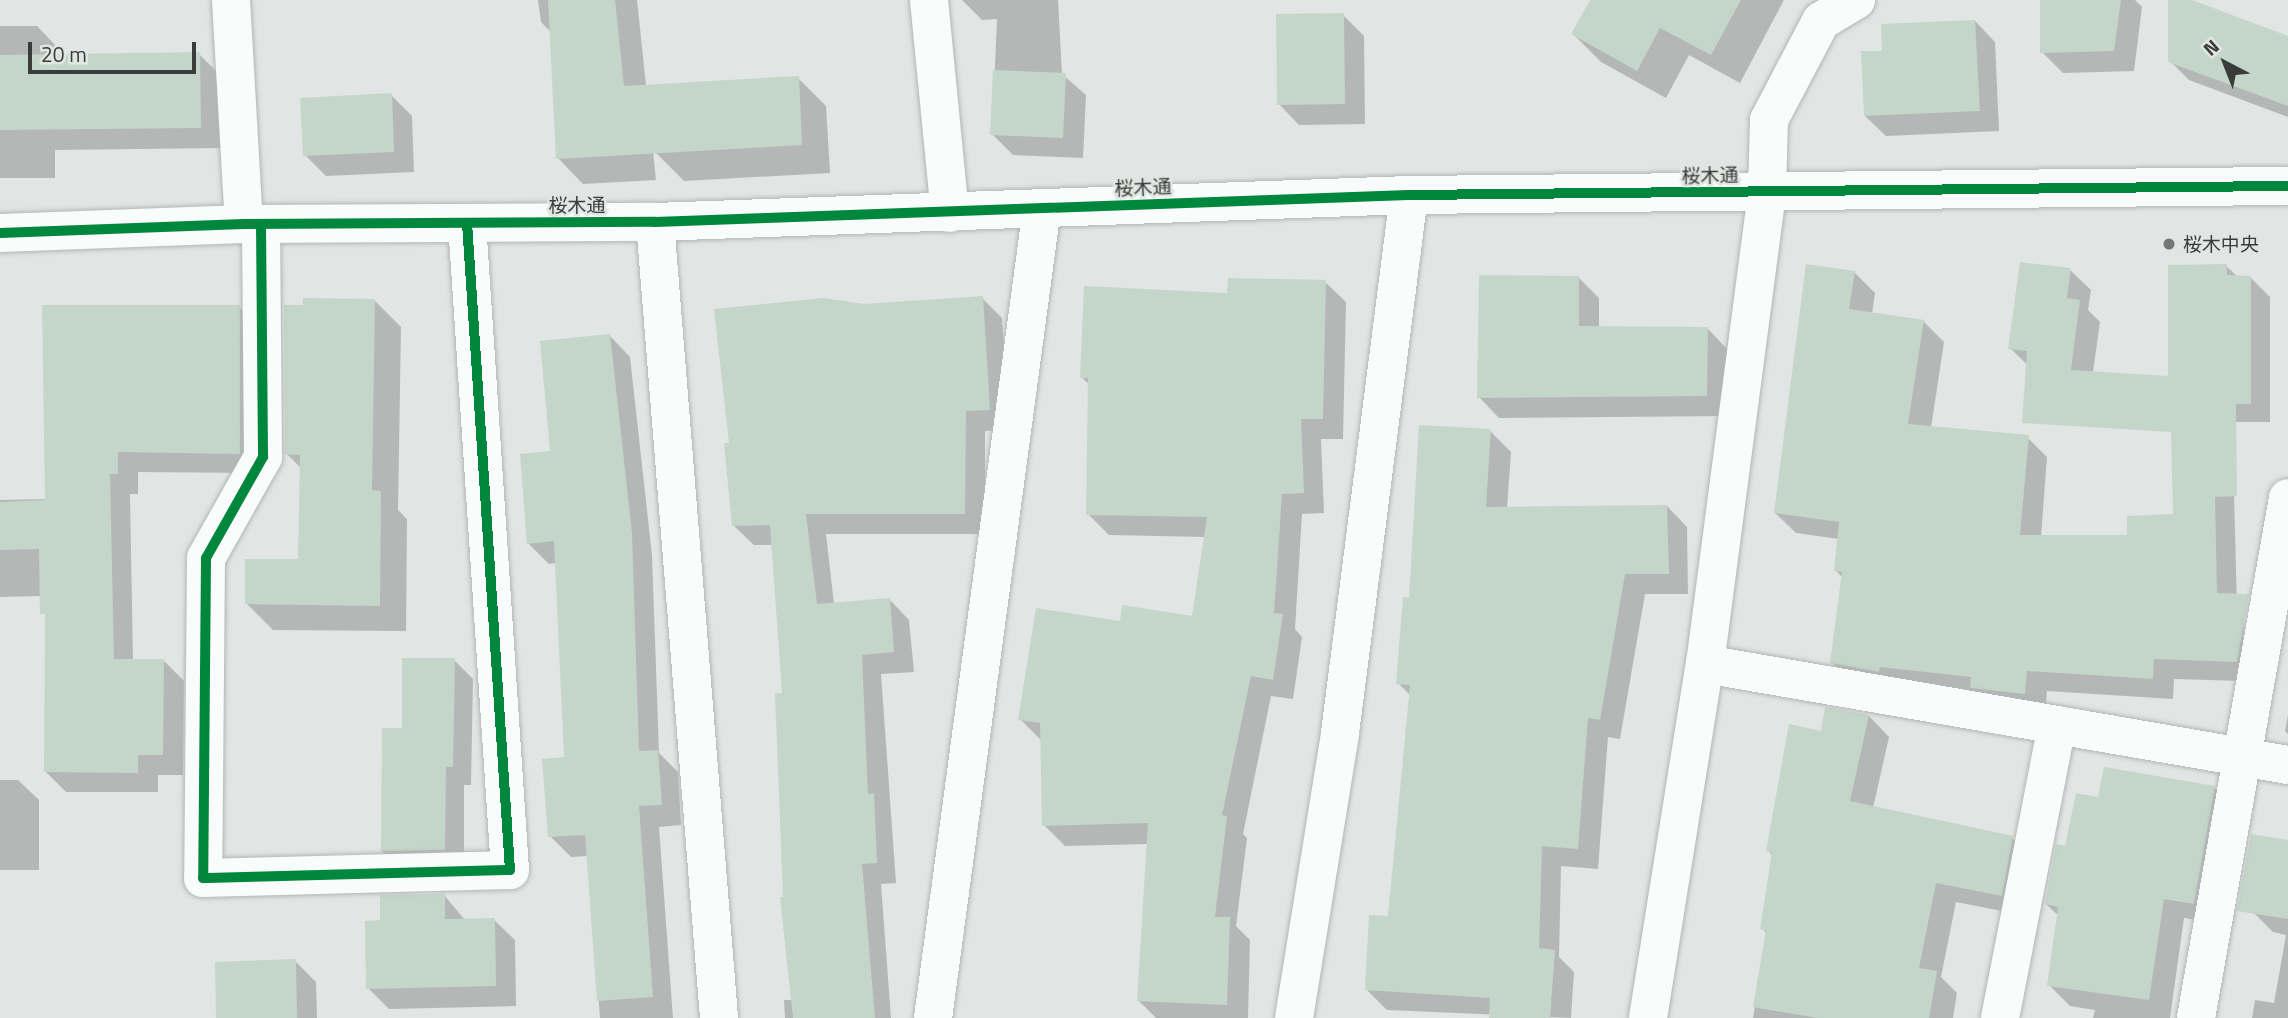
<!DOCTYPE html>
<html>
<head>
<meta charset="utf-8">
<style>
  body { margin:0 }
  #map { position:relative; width:2288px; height:1018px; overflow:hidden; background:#e1e5e3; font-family:"Titillium Web","Noto Sans JP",sans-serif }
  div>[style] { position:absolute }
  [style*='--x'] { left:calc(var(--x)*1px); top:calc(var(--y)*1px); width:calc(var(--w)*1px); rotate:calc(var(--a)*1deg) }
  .shadow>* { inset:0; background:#0003 }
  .building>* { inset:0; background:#c4d6ca }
  .roads { filter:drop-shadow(0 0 2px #b3b6b5) drop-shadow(0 0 2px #b3b6b5) }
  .minor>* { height:38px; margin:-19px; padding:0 19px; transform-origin:19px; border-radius:19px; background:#fafbfb }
  .tertiary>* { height:38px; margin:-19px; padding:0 19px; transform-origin:19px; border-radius:19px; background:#fafbfb }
  .cycleway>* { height:10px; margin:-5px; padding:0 5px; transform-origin:5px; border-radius:5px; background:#00873e }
  .dots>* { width:19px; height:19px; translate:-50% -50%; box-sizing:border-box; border:4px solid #e0e6e2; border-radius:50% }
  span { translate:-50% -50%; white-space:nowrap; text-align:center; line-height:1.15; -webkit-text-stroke:5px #e0e6e2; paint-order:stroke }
  .street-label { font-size:19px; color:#393c3a }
  .poi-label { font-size:19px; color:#393c3a }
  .left { translate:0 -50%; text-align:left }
  .north { position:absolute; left:2190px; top:28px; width:70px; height:70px; -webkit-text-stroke:5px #e0e6e2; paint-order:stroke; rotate:318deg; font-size:19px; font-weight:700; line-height:28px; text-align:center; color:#393c3a }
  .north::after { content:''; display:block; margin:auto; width:24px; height:32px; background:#393c3a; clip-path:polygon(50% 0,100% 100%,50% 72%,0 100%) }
  .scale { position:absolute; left:28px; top:42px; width:168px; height:32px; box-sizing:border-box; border:4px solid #393c3a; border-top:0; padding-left:9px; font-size:21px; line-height:24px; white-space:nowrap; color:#393c3a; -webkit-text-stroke:5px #e0e6e2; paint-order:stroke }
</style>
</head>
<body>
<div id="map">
  <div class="shadow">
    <i style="clip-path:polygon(538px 0,637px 0,656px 180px,583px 184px,558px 158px,552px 33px,541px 22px)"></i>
    <i style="clip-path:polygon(962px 0,1058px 0,1062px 74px,1086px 95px,1083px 158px,1013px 155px,992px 134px,997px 19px,982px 20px)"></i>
    <i style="clip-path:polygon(1592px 0,1784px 0,1740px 83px,1689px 55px,1666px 98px,1601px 62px,1573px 34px)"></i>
    <i style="clip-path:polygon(2041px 0,2135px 0,2142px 7px,2134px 71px,2063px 73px,2042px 52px)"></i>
    <i style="clip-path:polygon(2169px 0,2187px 0,2288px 40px,2288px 117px,2189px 80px,2170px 61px)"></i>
    <i style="clip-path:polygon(1343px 15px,1364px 36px,1365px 124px,1299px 125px,1279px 104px)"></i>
    <i style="clip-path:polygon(1975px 21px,1995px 42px,1999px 131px,1886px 136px,1865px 116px)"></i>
    <i style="clip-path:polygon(0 26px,37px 26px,57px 47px,57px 56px,199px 54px,220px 75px,221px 148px,55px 150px,55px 178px,0 178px)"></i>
    <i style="clip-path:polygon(798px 78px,826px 106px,830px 173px,684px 181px,656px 153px)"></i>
    <i style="clip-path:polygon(391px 95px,412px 116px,414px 172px,326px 176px,305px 155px)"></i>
    <i style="clip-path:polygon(2226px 266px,2238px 277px,2251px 278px,2270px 297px,2270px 422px,2189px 422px)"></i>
    <i style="clip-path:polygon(2070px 270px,2091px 290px,2088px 310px,2100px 322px,2086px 422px,2010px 348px)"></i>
    <i style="clip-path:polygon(1854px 272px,1875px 293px,1872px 314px,1923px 321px,1944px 342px,1931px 428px,2026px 436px,2047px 457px,2041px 537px,2129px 536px,2175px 516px,2174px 465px,2234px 493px,2237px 608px,2244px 616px,2243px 681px,2174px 679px,2173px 699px,2047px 691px,2045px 713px,1853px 684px,1832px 663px,1843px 578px,1835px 570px,1839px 539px,1796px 533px,1775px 513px)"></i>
    <i style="clip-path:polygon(1579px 278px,1599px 298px,1599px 328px,1708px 329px,1728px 350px,1727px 416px,1499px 418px,1479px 397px)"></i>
    <i style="clip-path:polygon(1325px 282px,1346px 302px,1343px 439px,1321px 439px,1324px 513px,1302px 514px,1295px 629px,1302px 637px,1293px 699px,1271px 696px,1243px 834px,1247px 838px,1236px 926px,1250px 940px,1248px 1018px,1156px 1018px,1139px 1001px,1148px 844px,1065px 846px,1044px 825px,1041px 740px,1020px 719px,1121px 623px,1193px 618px,1206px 537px,1109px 535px,1088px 514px,1090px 385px,1081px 377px,1229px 295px)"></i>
    <i style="clip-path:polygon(982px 298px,1002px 318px,1009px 429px,985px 431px,985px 534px,826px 534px,834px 604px,889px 599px,909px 620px,914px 672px,881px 674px,896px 883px,881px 884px,891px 1018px,785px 1018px,784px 1000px,793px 1000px,785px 898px,784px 695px,773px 545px,754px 545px,733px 525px,730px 444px,864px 305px)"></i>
    <i style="clip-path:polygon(375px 301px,401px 327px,398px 510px,407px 519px,406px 631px,273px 630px,247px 604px,300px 561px,302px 469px,287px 454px,305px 307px)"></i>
    <i style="clip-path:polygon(239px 307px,259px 327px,259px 473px,138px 472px,138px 494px,130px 494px,133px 661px,164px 661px,184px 681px,183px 775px,158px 775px,158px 792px,66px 792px,46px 772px,46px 618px,42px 596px,0 597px,0 500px,46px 499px)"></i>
    <i style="clip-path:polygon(610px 336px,630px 357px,652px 555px,659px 753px,678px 772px,681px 825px,659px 827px,673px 1018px,600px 1018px,588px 856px,571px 857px,550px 836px,566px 758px,557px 563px,549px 564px,528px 543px,552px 453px)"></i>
    <i style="clip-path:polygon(1490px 431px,1511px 452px,1507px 508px,1667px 506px,1687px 527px,1688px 594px,1645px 594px,1620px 739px,1608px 737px,1598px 869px,1561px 866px,1559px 957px,1574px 972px,1571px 1018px,1387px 1010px,1367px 990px,1389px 918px,1411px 696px,1398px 683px,1410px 600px)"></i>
    <i style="clip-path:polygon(454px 660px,473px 679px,471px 785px,464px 785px,464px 868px,401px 870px,382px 851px,404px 730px)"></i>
    <i style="clip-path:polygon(2288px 715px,2288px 734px,2285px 731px)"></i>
    <i style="clip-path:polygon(1869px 716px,1889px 737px,1873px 808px,2012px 838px,2033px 858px,2022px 915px,1956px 902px,1941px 977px,1957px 993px,1953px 1018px,1753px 1018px,1767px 934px,1762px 928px,1773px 856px,1768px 850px,1823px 733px)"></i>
    <i style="clip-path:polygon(0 780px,18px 780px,39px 800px,39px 870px,0 870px)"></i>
    <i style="clip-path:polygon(2214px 787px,2235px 808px,2214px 923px,2184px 918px,2170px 1018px,2093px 1018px,2095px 1010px,2070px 1006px,2049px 985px,2059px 916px,2046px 904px,2066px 848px,2099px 799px)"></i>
    <i style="clip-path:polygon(2288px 841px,2288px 1018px,2252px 1018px,2255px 1000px,2274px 1003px,2286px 935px,2273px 932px,2253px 912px)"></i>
    <i style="clip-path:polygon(444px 895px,465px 920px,494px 920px,515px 940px,516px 1006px,389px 1009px,368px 988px,382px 922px)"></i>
    <i style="clip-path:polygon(295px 961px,316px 982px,317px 1018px,218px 1018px)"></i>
  </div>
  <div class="building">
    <i style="clip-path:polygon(548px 0,615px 0,624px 86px,799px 76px,802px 145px,556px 159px)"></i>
    <i style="clip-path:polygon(1590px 0,1741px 0,1711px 55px,1660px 28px,1637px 71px,1571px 34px)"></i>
    <i style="clip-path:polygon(2040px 0,2121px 0,2114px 51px,2040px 53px)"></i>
    <i style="clip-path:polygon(2168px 0,2192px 0,2288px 36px,2288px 106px,2168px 62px)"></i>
    <i style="clip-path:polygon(1344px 13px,1345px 104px,1277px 105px,1276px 14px)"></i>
    <i style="clip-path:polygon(1975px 20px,1980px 111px,1864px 116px,1861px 51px,1882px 51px,1881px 24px)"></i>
    <i style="clip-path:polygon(200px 52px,201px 128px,0 130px,0 55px)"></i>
    <i style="clip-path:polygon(993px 70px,1066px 73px,1063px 138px,990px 135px)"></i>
    <i style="clip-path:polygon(392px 93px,394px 152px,303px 156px,300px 98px)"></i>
    <i style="clip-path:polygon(2020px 262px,2071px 268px,2067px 298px,2080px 300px,2071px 370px,2168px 376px,2168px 265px,2227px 264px,2227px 275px,2251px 276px,2251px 404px,2236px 404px,2237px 496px,2215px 497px,2217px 593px,2249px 594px,2237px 662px,2154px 659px,2153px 679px,2027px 671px,2025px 694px,1970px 688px,1971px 677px,1880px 667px,1879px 672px,1830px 663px,1842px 572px,1834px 571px,1839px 522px,1774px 513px,1806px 264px,1855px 271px,1849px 309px,1924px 320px,1908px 424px,2029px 435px,2020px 535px,2127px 535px,2127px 516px,2173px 514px,2171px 432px,2022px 423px,2027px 351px,2008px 349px)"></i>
    <i style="clip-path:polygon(1479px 275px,1579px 276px,1579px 326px,1708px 327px,1707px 396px,1477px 398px)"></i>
    <i style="clip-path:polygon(1228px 278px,1326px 280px,1323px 419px,1301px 419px,1304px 493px,1282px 494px,1274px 613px,1283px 614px,1273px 680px,1251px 676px,1222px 815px,1227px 816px,1215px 917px,1230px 917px,1227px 1005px,1137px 1001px,1148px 823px,1042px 826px,1040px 723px,1018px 720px,1036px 608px,1120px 621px,1122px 605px,1192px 616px,1207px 517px,1086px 515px,1088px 378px,1080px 378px,1084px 286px,1227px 293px)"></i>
    <i style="clip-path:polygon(983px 296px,990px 410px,966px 411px,965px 514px,806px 514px,817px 604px,890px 598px,894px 652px,862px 655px,868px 794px,874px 793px,877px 863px,862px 864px,875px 1018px,793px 1018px,780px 897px,783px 897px,775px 694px,782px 693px,770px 525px,732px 526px,724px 443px,729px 443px,714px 309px,823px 298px,864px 304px)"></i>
    <i style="clip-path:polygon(303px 298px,375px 299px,372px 490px,381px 491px,380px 606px,245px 604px,245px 559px,298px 559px,300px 455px,285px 454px,284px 305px,303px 305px)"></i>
    <i style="clip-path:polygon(42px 305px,240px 305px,240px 454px,118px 452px,118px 474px,110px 474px,114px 659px,164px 659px,163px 755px,138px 755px,138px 773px,44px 772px,45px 614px,40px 614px,39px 549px,0 550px,0 502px,45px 500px)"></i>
    <i style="clip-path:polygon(610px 334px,632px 533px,639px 751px,658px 750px,662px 805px,639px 806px,653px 997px,597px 1001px,585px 835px,548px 837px,542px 759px,564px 757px,554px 541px,527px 544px,520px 454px,550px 451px,540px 341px)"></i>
    <i style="clip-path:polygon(1419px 425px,1491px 429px,1486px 507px,1667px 505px,1669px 574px,1625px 574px,1600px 720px,1588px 718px,1578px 849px,1542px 846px,1539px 948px,1555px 950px,1550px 1018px,1489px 1018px,1490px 998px,1365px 990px,1369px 915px,1388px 916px,1410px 685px,1396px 684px,1403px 597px,1409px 598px)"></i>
    <i style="clip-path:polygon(402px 658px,455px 658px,453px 767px,446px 767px,445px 850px,381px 851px,382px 728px,402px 728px)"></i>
    <i style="clip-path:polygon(1825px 707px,1869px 715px,1850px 801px,2013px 836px,2002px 896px,1936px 883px,1919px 968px,1937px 971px,1929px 1018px,1817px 1018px,1753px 1007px,1766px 930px,1760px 929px,1772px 852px,1766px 851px,1789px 724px,1821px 731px)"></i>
    <i style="clip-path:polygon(2104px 767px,2215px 786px,2194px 904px,2164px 899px,2149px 1000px,2047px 986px,2058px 907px,2045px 904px,2056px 844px,2065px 846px,2076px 793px,2098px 797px)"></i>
    <i style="clip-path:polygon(2251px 834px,2288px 840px,2288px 919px,2237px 911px)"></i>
    <i style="clip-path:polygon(445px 894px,445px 919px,495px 918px,496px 986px,366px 989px,365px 921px,380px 920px,380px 895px)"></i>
    <i style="clip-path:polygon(296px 959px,297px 1018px,216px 1018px,215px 962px)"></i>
  </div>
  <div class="roads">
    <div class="minor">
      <i style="--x:231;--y:0;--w:224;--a:86.7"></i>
      <i style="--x:929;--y:0;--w:214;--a:84.4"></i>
      <i style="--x:655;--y:222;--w:799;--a:85.4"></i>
      <i style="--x:261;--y:224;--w:233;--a:89.5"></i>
      <i style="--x:263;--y:457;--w:116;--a:119.4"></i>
      <i style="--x:206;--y:558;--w:320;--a:90.5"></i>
      <i style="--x:203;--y:878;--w:307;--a:-1.5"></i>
      <i style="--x:510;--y:870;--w:648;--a:-93.8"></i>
      <i style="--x:1705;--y:664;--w:592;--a:9.83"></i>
      <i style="--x:933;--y:1018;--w:817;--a:-82.34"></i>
      <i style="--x:1294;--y:1018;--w:289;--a:-80.8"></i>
      <i style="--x:1340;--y:733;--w:542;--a:-82.69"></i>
      <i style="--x:1648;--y:1018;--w:359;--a:-80.9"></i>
      <i style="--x:1705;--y:664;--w:476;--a:-82.5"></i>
      <i style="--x:1767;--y:192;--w:72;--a:-88.4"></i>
      <i style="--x:1769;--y:120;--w:112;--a:-62.3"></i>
      <i style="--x:1821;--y:21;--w:41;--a:-31"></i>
      <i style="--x:2000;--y:1018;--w:298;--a:-79"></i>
      <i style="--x:2196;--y:1018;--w:528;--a:-79.97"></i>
    </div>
    <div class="tertiary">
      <i style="--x:0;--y:233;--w:244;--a:-2.1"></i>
      <i style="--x:244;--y:224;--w:411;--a:-0.3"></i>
      <i style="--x:655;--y:222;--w:754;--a:-2.05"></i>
      <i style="--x:1409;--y:195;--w:879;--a:-0.59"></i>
    </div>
  </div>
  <div class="cycleway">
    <i style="--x:261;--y:224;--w:233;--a:89.5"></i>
    <i style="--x:263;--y:457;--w:116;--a:119.4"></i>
    <i style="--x:206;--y:558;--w:320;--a:90.5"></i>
    <i style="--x:203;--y:878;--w:307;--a:-1.5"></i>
    <i style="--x:510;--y:870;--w:648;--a:-93.8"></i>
    <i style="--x:0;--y:233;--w:244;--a:-2.1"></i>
    <i style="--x:244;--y:224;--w:411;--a:-0.3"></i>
    <i style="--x:655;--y:222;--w:754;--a:-2.05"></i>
    <i style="--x:1409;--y:195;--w:879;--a:-0.59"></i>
  </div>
  <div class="dots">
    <i style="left:2169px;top:244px;background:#747775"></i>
  </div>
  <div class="street-label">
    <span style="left:1710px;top:175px;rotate:-1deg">桜木通</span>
    <span style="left:1143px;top:187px;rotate:-2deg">桜木通</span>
    <span style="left:577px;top:205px">桜木通</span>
  </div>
  <div class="poi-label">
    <span class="left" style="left:2183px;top:244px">桜木中央</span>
  </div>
  <div class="north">N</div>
  <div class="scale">20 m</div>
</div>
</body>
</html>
